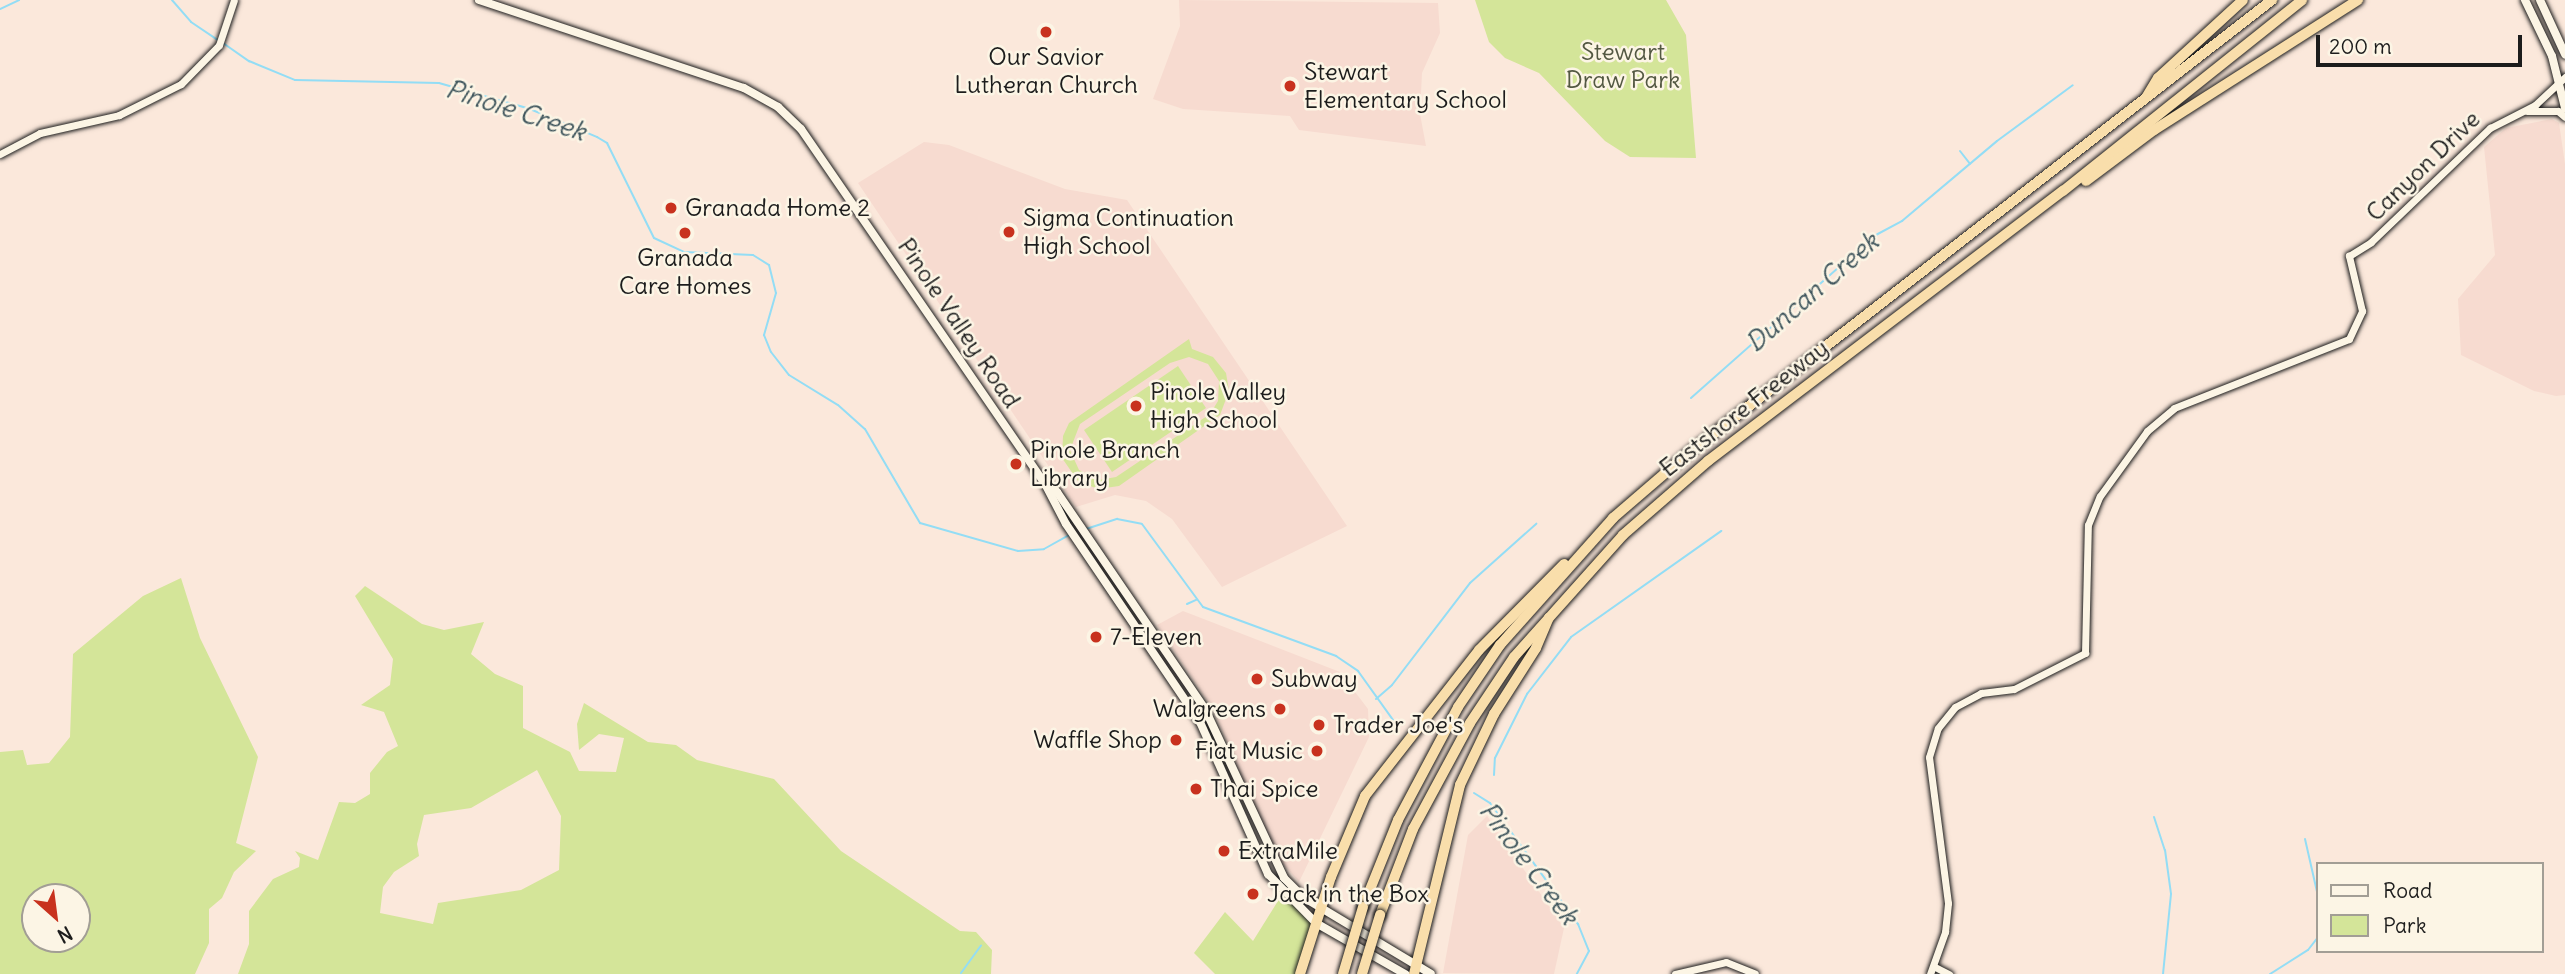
<!DOCTYPE html>
<html>
<head>
<meta charset="utf-8">
<style>
  body { margin:0 }
  #map { position:relative; width:2565px; height:974px; overflow:hidden; background:#fbe8db; font-family:Delius,sans-serif }
  div>[style] { position:absolute }
  [style*='--x'] { left:calc(var(--x)*1px); top:calc(var(--y)*1px); width:calc(var(--w)*1px); rotate:calc(var(--a)*1deg) }
  .built>* { inset:0; background:#f7dbd0 }
  .green>* { inset:0; background:#d4e599 }
  .stream>* { height:2px; margin:-1px; padding:0 1px; transform-origin:1px; border-radius:1px; background:#93ddf5 }
  .roads { filter:drop-shadow(0 0 2px #1c1c1c) drop-shadow(0 0 2px #1c1c1c) }
  .tertiary>* { height:7px; margin:-3.5px; padding:0 3.5px; transform-origin:3.5px; border-radius:3.5px; background:#fcf5e5 }
  .secondary>* { height:8px; margin:-4px; padding:0 4px; transform-origin:4px; border-radius:4px; background:#fcf5e5 }
  .motorway>* { height:10px; margin:-5px; padding:0 5px; transform-origin:5px; border-radius:5px; background:#f9deab }
  .bridges { filter:drop-shadow(0 0 2px #1c1c1c) drop-shadow(0 0 2px #1c1c1c) }
  .motorway-bridge>* { height:10px; margin:-5px; padding:0 5px; transform-origin:5px; border-radius:5px; background:#f9deab }
  .dots>* { width:19px; height:19px; translate:-50% -50%; box-sizing:border-box; border:4px solid #fcf5e5; border-radius:50% }
  span { translate:-50% -50%; white-space:nowrap; text-align:center; line-height:1.15; -webkit-text-stroke:5px #fcf5e5; paint-order:stroke }
  .park-label { font-size:24px; color:#535842 }
  .poi-label { font-size:24px; color:#1c1c1c }
  .left { translate:0 -50%; text-align:left }
  .right { translate:-100% -50%; text-align:right }
  .street-label { font-size:24px; color:#1c1c1c }
  .water-label { font-size:26px; color:#40565d; font-style:italic }
  .legend { position:absolute; left:2316px; top:862px; width:228px; height:91px; box-sizing:border-box; background:#fcf5e5; border:2px solid #a29e95; margin:0; padding:9px 12px; list-style:none; font-size:21px; color:#1c1c1c }
  .legend li { display:flex; align-items:center; gap:14px; height:35px }
  .legend b { width:35px; border:2px solid #a29e95 }
  .north { position:absolute; left:21px; top:883px; width:70px; height:70px; box-sizing:border-box; background:#fcf5e5; border:2px solid #a29e95; border-radius:50%; rotate:152deg; font-size:19px; font-weight:700; line-height:28px; text-align:center; color:#1c1c1c }
  .north::after { content:''; display:block; margin:auto; width:24px; height:32px; background:#c8321e; clip-path:polygon(50% 0,100% 100%,50% 72%,0 100%) }
  .scale { position:absolute; left:2316px; top:35px; width:206px; height:32px; box-sizing:border-box; border:4px solid #1c1c1c; border-top:0; padding-left:9px; font-size:21px; line-height:24px; white-space:nowrap; color:#1c1c1c; -webkit-text-stroke:5px #fcf5e5; paint-order:stroke }
</style>
</head>
<body>
<div id="map">
  <div class="built">
    <i style="clip-path:polygon(1179px 0,1438px 3px,1440px 33px,1422px 73px,1420px 114px,1426px 146px,1299px 130px,1290px 116px,1183px 109px,1153px 99px,1180px 26px)"></i>
    <i style="clip-path:polygon(2552px 119px,2559px 123px,2565px 164px,2565px 395px,2556px 396px,2534px 391px,2461px 355px,2458px 299px,2495px 255px,2484px 147px,2506px 128px)"></i>
    <i style="clip-path:polygon(924px 142px,949px 145px,1065px 189px,1127px 200px,1347px 526px,1222px 587px,1172px 519px,1146px 501px,1115px 495px,1076px 507px,858px 183px)"></i>
    <i style="clip-path:polygon(1183px 611px,1340px 672px,1368px 709px,1369px 737px,1299px 882px,1275px 855px,1214px 711px,1157px 625px)"></i>
    <i style="clip-path:polygon(1487px 816px,1564px 928px,1554px 974px,1443px 973px,1468px 835px)"></i>
  </div>
  <div class="green">
    <i style="clip-path:polygon(1475px 0,1666px 0,1686px 35px,1696px 158px,1630px 157px,1605px 141px,1539px 73px,1505px 58px,1489px 42px)"></i>
    <i style="clip-path:polygon(evenodd,1189px 339px,1192px 349px,1213px 357px,1226px 373px,1229px 391px,1220px 415px,1119px 486px,1098px 489px,1078px 481px,1062px 458px,1063px 436px,1069px 423px,1189px 339px,1189px 357px,1208px 364px,1219px 381px,1218px 401px,1210px 414px,1116px 477px,1099px 480px,1079px 470px,1070px 450px,1080px 424px,1170px 363px,1189px 357px)"></i>
    <i style="clip-path:polygon(1178px 366px,1206px 408px,1112px 472px,1084px 430px)"></i>
    <i style="clip-path:polygon(evenodd,181px 578px,200px 638px,258px 757px,236px 843px,256px 851px,234px 872px,222px 898px,209px 909px,209px 943px,195px 974px,0 974px,0 752px,23px 750px,27px 765px,49px 763px,70px 737px,73px 654px,143px 596px,181px 578px,35px 897px,77px 897px,77px 939px,35px 939px,35px 897px)"></i>
    <i style="clip-path:polygon(evenodd,365px 586px,422px 624px,444px 630px,484px 622px,471px 654px,495px 674px,523px 686px,523px 728px,570px 752px,579px 771px,616px 772px,624px 738px,599px 734px,579px 750px,577px 724px,584px 703px,648px 742px,676px 745px,697px 760px,774px 779px,841px 851px,960px 931px,976px 932px,992px 950px,991px 974px,238px 974px,249px 944px,249px 911px,273px 879px,299px 867px,300px 858px,295px 851px,318px 860px,339px 802px,355px 803px,370px 794px,370px 773px,387px 752px,398px 746px,384px 712px,361px 705px,390px 685px,393px 659px,355px 596px,365px 586px,537px 770px,561px 816px,559px 870px,521px 890px,438px 903px,433px 924px,380px 913px,383px 887px,394px 872px,419px 856px,417px 844px,424px 815px,471px 808px,537px 770px)"></i>
    <i style="clip-path:polygon(1283px 893px,1316px 923px,1300px 974px,1215px 974px,1194px 953px,1225px 912px,1253px 941px)"></i>
  </div>
  <div class="stream">
    <i style="--x:172;--y:0;--w:29;--a:49"></i>
    <i style="--x:191;--y:22;--w:32;--a:34"></i>
    <i style="--x:0;--y:9;--w:21;--a:-25"></i>
    <i style="--x:223;--y:43;--w:32;--a:35"></i>
    <i style="--x:249;--y:61;--w:50;--a:22.4"></i>
    <i style="--x:295;--y:80;--w:144;--a:1.2"></i>
    <i style="--x:439;--y:83;--w:95;--a:15.9"></i>
    <i style="--x:530;--y:109;--w:73;--a:22.7"></i>
    <i style="--x:597;--y:137;--w:12;--a:31"></i>
    <i style="--x:607;--y:143;--w:106;--a:63.7"></i>
    <i style="--x:654;--y:238;--w:33;--a:25"></i>
    <i style="--x:684;--y:252;--w:69;--a:2.5"></i>
    <i style="--x:753;--y:255;--w:19;--a:32"></i>
    <i style="--x:769;--y:265;--w:29;--a:76"></i>
    <i style="--x:776;--y:293;--w:44;--a:105.9"></i>
    <i style="--x:764;--y:335;--w:18;--a:68"></i>
    <i style="--x:771;--y:352;--w:29;--a:52"></i>
    <i style="--x:789;--y:375;--w:57;--a:31.5"></i>
    <i style="--x:838;--y:405;--w:36;--a:42"></i>
    <i style="--x:865;--y:429;--w:109;--a:59.7"></i>
    <i style="--x:920;--y:523;--w:102;--a:15.9"></i>
    <i style="--x:1018;--y:551;--w:26;--a:-4"></i>
    <i style="--x:1044;--y:549;--w:31;--a:-29"></i>
    <i style="--x:1960;--y:151;--w:16;--a:52"></i>
    <i style="--x:1691;--y:398;--w:244;--a:-41.5"></i>
    <i style="--x:1874;--y:236;--w:32;--a:-28"></i>
    <i style="--x:1902;--y:221;--w:124;--a:-40.1"></i>
    <i style="--x:1997;--y:141;--w:94;--a:-36.4"></i>
    <i style="--x:1086;--y:529;--w:33;--a:-18"></i>
    <i style="--x:1117;--y:519;--w:25;--a:11"></i>
    <i style="--x:1142;--y:524;--w:103;--a:53.7"></i>
    <i style="--x:1203;--y:607;--w:142;--a:20.2"></i>
    <i style="--x:1336;--y:656;--w:27;--a:34"></i>
    <i style="--x:1358;--y:671;--w:65;--a:54.4"></i>
    <i style="--x:1187;--y:604;--w:10;--a:-24"></i>
    <i style="--x:1376;--y:699;--w:21;--a:-41"></i>
    <i style="--x:1392;--y:685;--w:128;--a:-52.6"></i>
    <i style="--x:1470;--y:583;--w:89;--a:-41.8"></i>
    <i style="--x:1494;--y:775;--w:17;--a:-87"></i>
    <i style="--x:1495;--y:758;--w:72;--a:-63.4"></i>
    <i style="--x:1527;--y:694;--w:72;--a:-52.3"></i>
    <i style="--x:1571;--y:637;--w:184;--a:-35.2"></i>
    <i style="--x:1474;--y:793;--w:19;--a:32"></i>
    <i style="--x:1490;--y:803;--w:150;--a:54"></i>
    <i style="--x:1578;--y:924;--w:29;--a:68"></i>
    <i style="--x:1589;--y:951;--w:26;--a:118"></i>
    <i style="--x:2154;--y:817;--w:35;--a:72"></i>
    <i style="--x:2165;--y:850;--w:44;--a:82.2"></i>
    <i style="--x:2171;--y:894;--w:80;--a:95.7"></i>
    <i style="--x:2305;--y:839;--w:58;--a:77.2"></i>
    <i style="--x:961;--y:973;--w:34;--a:-54"></i>
    <i style="--x:2270;--y:974;--w:45;--a:-32.3"></i>
    <i style="--x:2308;--y:950;--w:16;--a:-52"></i>
  </div>
  <div class="roads">
    <div class="tertiary">
      <i style="--x:2527;--y:111;--w:31;--a:0"></i>
      <i style="--x:2558;--y:111;--w:9;--a:41"></i>
      <i style="--x:0;--y:154;--w:45;--a:-27.7"></i>
      <i style="--x:40;--y:133;--w:81;--a:-12.8"></i>
      <i style="--x:119;--y:115;--w:69;--a:-26.6"></i>
      <i style="--x:181;--y:84;--w:54;--a:-45.7"></i>
      <i style="--x:219;--y:45;--w:47;--a:-71.6"></i>
      <i style="--x:1935;--y:967;--w:16;--a:27"></i>
      <i style="--x:1675;--y:974;--w:52;--a:-13.2"></i>
      <i style="--x:1726;--y:962;--w:31;--a:22"></i>
      <i style="--x:1930;--y:974;--w:45;--a:-70.3"></i>
      <i style="--x:1945;--y:932;--w:29;--a:-84"></i>
      <i style="--x:1948;--y:903;--w:147;--a:-97.4"></i>
      <i style="--x:1929;--y:757;--w:30;--a:-73"></i>
      <i style="--x:1938;--y:728;--w:27;--a:-51"></i>
      <i style="--x:1955;--y:707;--w:30;--a:-28"></i>
      <i style="--x:1981;--y:693;--w:33;--a:-7"></i>
      <i style="--x:2014;--y:689;--w:80;--a:-26.9"></i>
      <i style="--x:2085;--y:653;--w:128;--a:-88.7"></i>
      <i style="--x:2088;--y:525;--w:31;--a:-68"></i>
      <i style="--x:2100;--y:496;--w:80;--a:-54.1"></i>
      <i style="--x:2147;--y:431;--w:35;--a:-40"></i>
      <i style="--x:2174;--y:408;--w:188;--a:-21.5"></i>
      <i style="--x:2349;--y:339;--w:31;--a:-65"></i>
      <i style="--x:2362;--y:311;--w:57;--a:-103.3"></i>
      <i style="--x:2349;--y:256;--w:26;--a:-32"></i>
      <i style="--x:2371;--y:242;--w:165;--a:-43.8"></i>
      <i style="--x:2490;--y:128;--w:51;--a:-27.1"></i>
      <i style="--x:2535;--y:105;--w:41;--a:-43"></i>
    </div>
    <div class="secondary">
      <i style="--x:479;--y:0;--w:279;--a:18.4"></i>
      <i style="--x:744;--y:88;--w:39;--a:29"></i>
      <i style="--x:778;--y:107;--w:32;--a:44"></i>
      <i style="--x:801;--y:129;--w:429;--a:55.5"></i>
      <i style="--x:1044;--y:482;--w:47;--a:62.4"></i>
      <i style="--x:1066;--y:524;--w:239;--a:55.9"></i>
      <i style="--x:1200;--y:722;--w:167;--a:65.9"></i>
      <i style="--x:1268;--y:874;--w:69;--a:45.6"></i>
      <i style="--x:1316;--y:923;--w:103;--a:29.8"></i>
      <i style="--x:2525;--y:0;--w:62;--a:64.3"></i>
      <i style="--x:2552;--y:56;--w:54;--a:76"></i>
      <i style="--x:2540;--y:0;--w:60;--a:65.2"></i>
      <i style="--x:1045;--y:483;--w:15;--a:37"></i>
      <i style="--x:1057;--y:492;--w:263;--a:55.7"></i>
      <i style="--x:1205;--y:709;--w:187;--a:64.9"></i>
      <i style="--x:1284;--y:878;--w:27;--a:45"></i>
      <i style="--x:1303;--y:897;--w:149;--a:31"></i>
    </div>
    <div class="motorway">
      <i style="--x:2147;--y:96;--w:21;--a:-59"></i>
      <i style="--x:2158;--y:78;--w:115;--a:-42.5"></i>
      <i style="--x:2086;--y:181;--w:85;--a:-36.9"></i>
      <i style="--x:2154;--y:130;--w:242;--a:-32.5"></i>
      <i style="--x:1363;--y:907;--w:94;--a:-68.1"></i>
      <i style="--x:1398;--y:820;--w:128;--a:-62"></i>
      <i style="--x:1458;--y:707;--w:75;--a:-55.9"></i>
      <i style="--x:1500;--y:645;--w:170;--a:-48.3"></i>
      <i style="--x:1613;--y:518;--w:103;--a:-40.7"></i>
      <i style="--x:1691;--y:451;--w:736;--a:-37.82"></i>
      <i style="--x:1380;--y:915;--w:92;--a:-69"></i>
      <i style="--x:1413;--y:829;--w:120;--a:-61.7"></i>
      <i style="--x:1470;--y:723;--w:79;--a:-56.3"></i>
      <i style="--x:1514;--y:657;--w:164;--a:-48.2"></i>
      <i style="--x:1623;--y:535;--w:113;--a:-41"></i>
      <i style="--x:1708;--y:461;--w:446;--a:-37.3"></i>
      <i style="--x:2063;--y:191;--w:306;--a:-38.6"></i>
      <i style="--x:1300;--y:974;--w:102;--a:-72.3"></i>
      <i style="--x:1331;--y:877;--w:88;--a:-67.2"></i>
      <i style="--x:1365;--y:796;--w:185;--a:-52"></i>
      <i style="--x:1479;--y:650;--w:121;--a:-45.3"></i>
      <i style="--x:1414;--y:974;--w:195;--a:-76.3"></i>
      <i style="--x:1460;--y:785;--w:79;--a:-64.4"></i>
      <i style="--x:1494;--y:714;--w:78;--a:-57.5"></i>
      <i style="--x:1536;--y:648;--w:33;--a:-67"></i>
    </div>
  </div>
  <div class="bridges">
    <div class="motorway-bridge">
      <i style="--x:1343;--y:974;--w:70;--a:-73.4"></i>
      <i style="--x:1362;--y:974;--w:62;--a:-73"></i>
    </div>
  </div>
  <div class="dots">
    <i style="left:1046px;top:32px;background:#c8321e"></i>
    <i style="left:1290px;top:86px;background:#c8321e"></i>
    <i style="left:671px;top:208px;background:#c8321e"></i>
    <i style="left:1009px;top:232px;background:#c8321e"></i>
    <i style="left:685px;top:233px;background:#c8321e"></i>
    <i style="left:1136px;top:406px;background:#c8321e"></i>
    <i style="left:1016px;top:464px;background:#c8321e"></i>
    <i style="left:1096px;top:637px;background:#c8321e"></i>
    <i style="left:1257px;top:679px;background:#c8321e"></i>
    <i style="left:1280px;top:709px;background:#c8321e"></i>
    <i style="left:1319px;top:725px;background:#c8321e"></i>
    <i style="left:1176px;top:740px;background:#c8321e"></i>
    <i style="left:1317px;top:751px;background:#c8321e"></i>
    <i style="left:1196px;top:789px;background:#c8321e"></i>
    <i style="left:1224px;top:851px;background:#c8321e"></i>
    <i style="left:1253px;top:894px;background:#c8321e"></i>
  </div>
  <div class="park-label">
    <span style="left:1623px;top:66px">Stewart<br>Draw Park</span>
  </div>
  <div class="poi-label">
    <span style="left:1046px;top:71px">Our Savior<br>Lutheran Church</span>
    <span class="left" style="left:1304px;top:86px">Stewart<br>Elementary School</span>
    <span class="left" style="left:685px;top:208px">Granada Home 2</span>
    <span class="left" style="left:1023px;top:232px">Sigma Continuation<br>High School</span>
    <span style="left:685px;top:272px">Granada<br>Care Homes</span>
    <span class="left" style="left:1150px;top:406px">Pinole Valley<br>High School</span>
    <span class="left" style="left:1030px;top:464px">Pinole Branch<br>Library</span>
    <span class="left" style="left:1110px;top:637px">7-Eleven</span>
    <span class="left" style="left:1271px;top:679px">Subway</span>
    <span class="right" style="left:1266px;top:709px">Walgreens</span>
    <span class="left" style="left:1333px;top:725px">Trader Joe's</span>
    <span class="right" style="left:1162px;top:740px">Waffle Shop</span>
    <span class="right" style="left:1303px;top:751px">Fiat Music</span>
    <span class="left" style="left:1210px;top:789px">Thai Spice</span>
    <span class="left" style="left:1238px;top:851px">ExtraMile</span>
    <span class="left" style="left:1267px;top:894px">Jack in the Box</span>
  </div>
  <div class="street-label">
    <span style="left:2423px;top:166px;rotate:-44deg">Canyon Drive</span>
    <span style="left:959px;top:323px;rotate:56deg">Pinole Valley Road</span>
    <span style="left:1744px;top:408px;rotate:-38deg">Eastshore Freeway</span>
  </div>
  <div class="water-label">
    <span style="left:516px;top:110px;rotate:18deg">Pinole Creek</span>
    <span style="left:1812px;top:292px;rotate:-41deg">Duncan Creek</span>
    <span style="left:1529px;top:863px;rotate:53deg">Pinole Creek</span>
  </div>
  <ul class="legend">
  <li><b style="height:9px;background:#fcf5e5"></b>Road</li>
  <li><b style="height:19px;background:#d4e599"></b>Park</li>
  </ul>
  <div class="north">N</div>
  <div class="scale">200 m</div>
</div>
</body>
</html>
